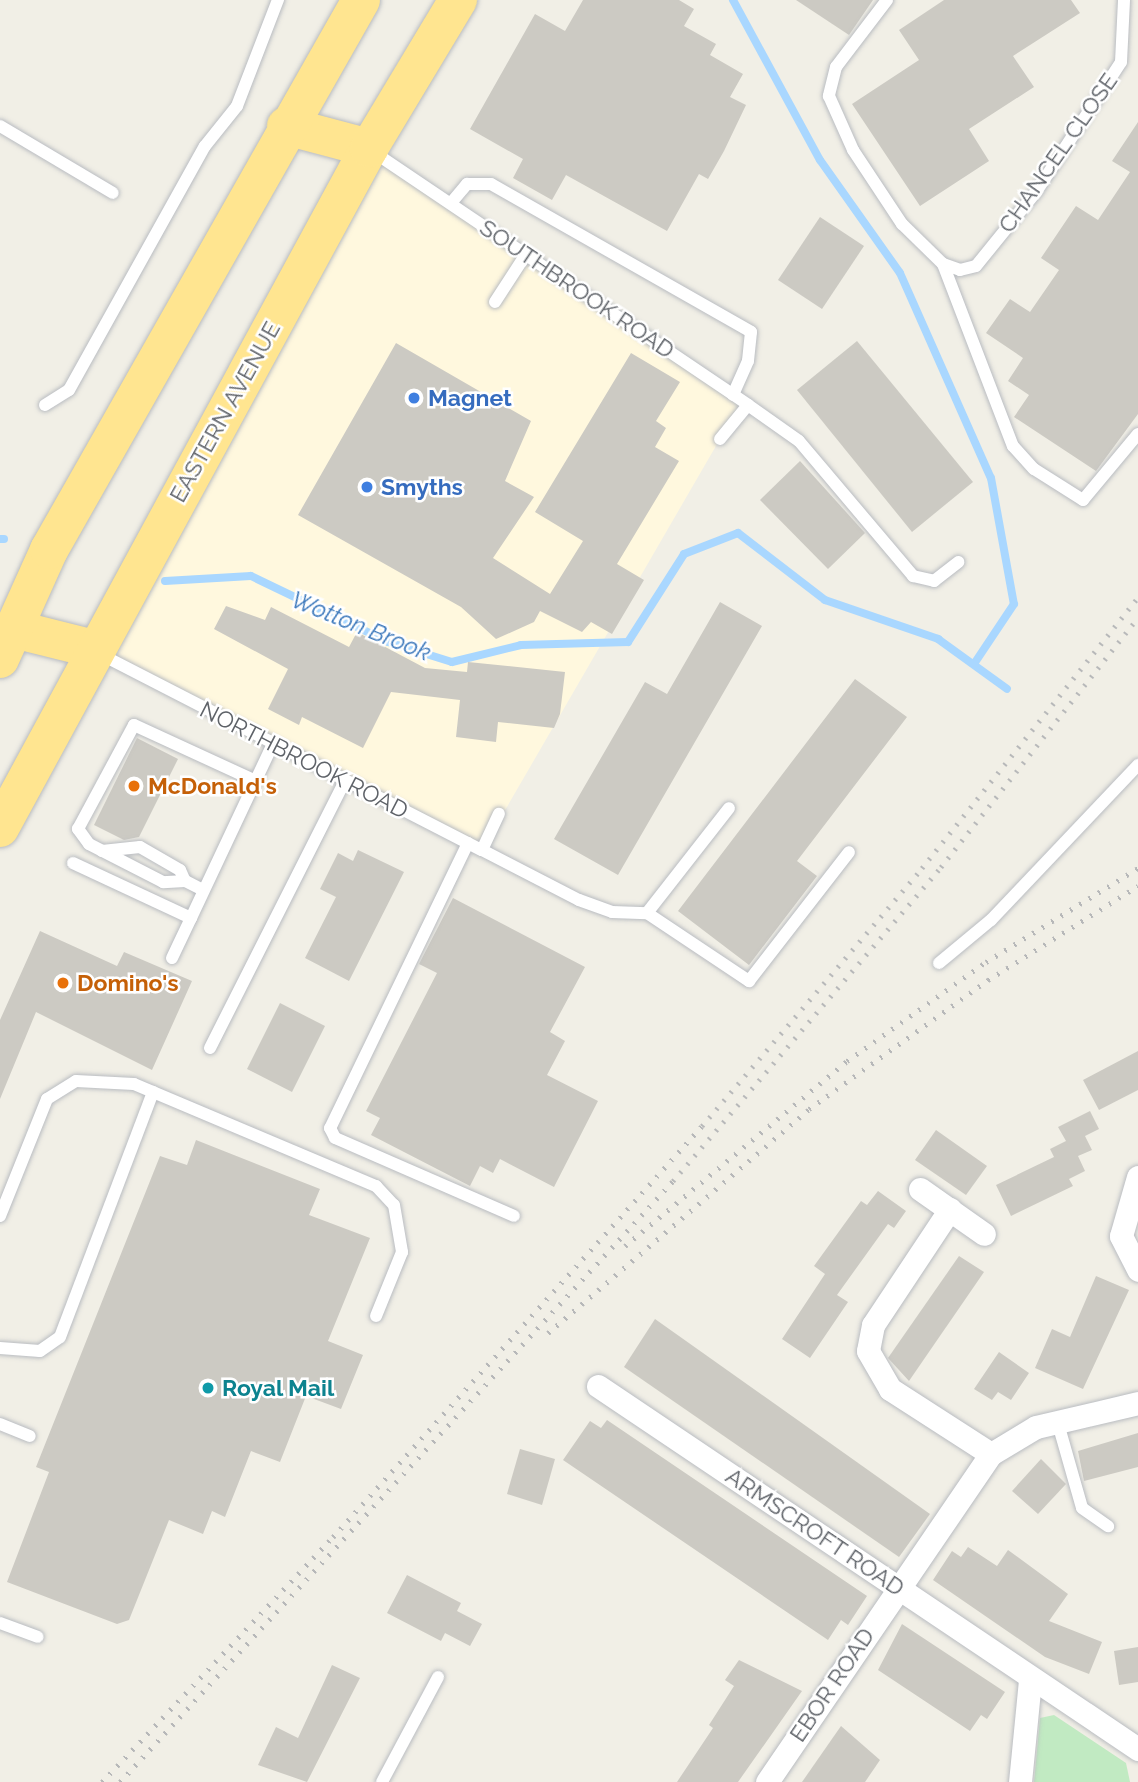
<!DOCTYPE html>
<html>
<head>
<meta charset="utf-8">
<style>
  body { margin:0 }
  #map { position:relative; width:1138px; height:1782px; overflow:hidden; background:#f1efe6; font-family:Raleway,sans-serif }
  div>[style] { position:absolute }
  [style*='--x'] { left:calc(var(--x)*1px); top:calc(var(--y)*1px); width:calc(var(--w)*1px); rotate:calc(var(--a)*1deg) }
  .commercial>* { inset:0; background:#fff8de }
  .green>* { inset:0; background:#c1eac2 }
  .stream>* { height:8px; margin:-4px; padding:0 4px; transform-origin:4px; border-radius:4px; background:#a9d7ff }
  .building>* { inset:0; background:#cccac3 }
  .roads { filter:drop-shadow(0 0 2px #b9bcc1) drop-shadow(0 0 2px #b9bcc1) }
  .lane>* { height:12px; margin:-6px; padding:0 6px; transform-origin:6px; border-radius:6px; background:#fff }
  .street>* { height:23px; margin:-11.5px; padding:0 11.5px; transform-origin:11.5px; border-radius:11.5px; background:#fff }
  .highway>* { height:38px; margin:-19px; padding:0 19px; transform-origin:19px; border-radius:19px; background:#ffe590 }
  .rail>* { height:5px; margin-top:-2.5px; transform-origin:0; background:repeating-linear-gradient(90deg,#b7b8b9 0 2px,transparent 0 11px) }
  .dots>* { width:19px; height:19px; translate:-50% -50%; box-sizing:border-box; border:4px solid #fff; border-radius:50% }
  span { translate:-50% -50%; white-space:nowrap; text-align:center; line-height:1.15; -webkit-text-stroke:5px #fff; paint-order:stroke }
  .street-label { font-size:23px; color:#5e6268 }
  .shop-label { font-size:23px; color:#366cbe; font-weight:700 }
  .left { translate:0 -50%; text-align:left }
  .food-label { font-size:23px; color:#c56008; font-weight:700 }
  .culture-label { font-size:23px; color:#0d838f; font-weight:700 }
  .water-label { font-size:24px; color:#3a77bb; font-style:italic }
</style>
</head>
<body>
<div id="map">
  <div class="commercial">
    <i style="clip-path:polygon(369px 148px,748px 405px,720px 439px,482px 850px,94px 649px)"></i>
  </div>
  <div class="green">
    <i style="clip-path:polygon(1054px 1715px,1126px 1763px,1130px 1782px,1034px 1782px,1040px 1718px)"></i>
  </div>
  <div class="stream">
    <i style="--x:733;--y:0;--w:182;--a:61.5"></i>
    <i style="--x:820;--y:160;--w:138;--a:54.7"></i>
    <i style="--x:900;--y:273;--w:224;--a:66.1"></i>
    <i style="--x:991;--y:478;--w:128;--a:79.7"></i>
    <i style="--x:1014;--y:604;--w:72;--a:123.7"></i>
    <i style="--x:0;--y:539;--w:4;--a:0"></i>
    <i style="--x:165;--y:581;--w:86;--a:-3.3"></i>
    <i style="--x:251;--y:576;--w:152;--a:25.7"></i>
    <i style="--x:388;--y:642;--w:67;--a:17.4"></i>
    <i style="--x:452;--y:662;--w:71;--a:-13.8"></i>
    <i style="--x:521;--y:645;--w:107;--a:-1.6"></i>
    <i style="--x:628;--y:642;--w:104;--a:-57.5"></i>
    <i style="--x:684;--y:554;--w:58;--a:-21.3"></i>
    <i style="--x:738;--y:533;--w:110;--a:37.6"></i>
    <i style="--x:825;--y:600;--w:120;--a:19"></i>
    <i style="--x:938;--y:639;--w:85;--a:35.9"></i>
  </div>
  <div class="building">
    <i style="clip-path:polygon(583px 0,679px 0,694px 9px,684px 26px,716px 44px,710px 55px,743px 74px,730px 97px,746px 105px,724px 151px,708px 179px,699px 174px,667px 231px,566px 175px,552px 200px,513px 178px,523px 159px,470px 129px,535px 14px,565px 31px)"></i>
    <i style="clip-path:polygon(796px 0,873px 0,849px 35px)"></i>
    <i style="clip-path:polygon(944px 0,1071px 0,1080px 13px,1013px 56px,1034px 87px,969px 129px,989px 161px,920px 206px,852px 104px,919px 60px,899px 30px)"></i>
    <i style="clip-path:polygon(1138px 122px,1138px 414px,1096px 471px,1014px 417px,1029px 395px,1008px 381px,1023px 358px,986px 333px,1010px 299px,1030px 312px,1059px 270px,1041px 258px,1076px 206px,1098px 220px,1130px 172px,1112px 161px)"></i>
    <i style="clip-path:polygon(820px 217px,864px 246px,822px 309px,778px 280px)"></i>
    <i style="clip-path:polygon(857px 341px,973px 482px,912px 532px,797px 390px)"></i>
    <i style="clip-path:polygon(396px 343px,531px 421px,505px 481px,534px 497px,493px 558px,550px 594px,583px 541px,535px 512px,631px 353px,680px 382px,656px 421px,666px 428px,655px 447px,679px 461px,617px 564px,644px 580px,612px 634px,591px 622px,582px 632px,540px 611px,534px 622px,496px 639px,461px 607px,298px 515px)"></i>
    <i style="clip-path:polygon(800px 461px,865px 533px,828px 569px,760px 500px)"></i>
    <i style="clip-path:polygon(720px 602px,762px 626px,618px 875px,554px 839px,645px 682px,667px 694px)"></i>
    <i style="clip-path:polygon(226px 606px,265px 620px,271px 607px,349px 647px,357px 632px,425px 668px,467px 672px,468px 662px,565px 672px,560px 714px,554px 728px,498px 722px,496px 742px,456px 737px,460px 700px,391px 692px,363px 748px,302px 717px,299px 725px,268px 709px,288px 669px,214px 629px)"></i>
    <i style="clip-path:polygon(855px 679px,907px 717px,797px 861px,817px 876px,749px 965px,678px 911px)"></i>
    <i style="clip-path:polygon(137px 738px,178px 759px,139px 837px,124px 840px,94px 825px)"></i>
    <i style="clip-path:polygon(358px 850px,404px 872px,349px 981px,305px 958px,336px 897px,320px 889px,338px 853px,353px 861px)"></i>
    <i style="clip-path:polygon(453px 898px,585px 967px,550px 1032px,565px 1041px,547px 1075px,598px 1101px,554px 1187px,500px 1159px,493px 1173px,480px 1166px,470px 1186px,371px 1135px,380px 1118px,366px 1111px,437px 973px,419px 964px)"></i>
    <i style="clip-path:polygon(40px 931px,117px 966px,124px 952px,192px 981px,152px 1070px,36px 1012px,0 1099px,0 1020px)"></i>
    <i style="clip-path:polygon(280px 1003px,325px 1026px,292px 1092px,247px 1069px)"></i>
    <i style="clip-path:polygon(1138px 1051px,1138px 1090px,1099px 1110px,1083px 1080px)"></i>
    <i style="clip-path:polygon(1090px 1111px,1099px 1129px,1085px 1136px,1092px 1150px,1078px 1156px,1085px 1171px,1069px 1179px,1073px 1186px,1011px 1216px,996px 1185px,1054px 1157px,1050px 1149px,1066px 1141px,1058px 1127px)"></i>
    <i style="clip-path:polygon(936px 1130px,987px 1166px,966px 1195px,915px 1160px)"></i>
    <i style="clip-path:polygon(196px 1140px,320px 1189px,309px 1215px,370px 1238px,328px 1341px,363px 1355px,341px 1409px,306px 1396px,280px 1462px,251px 1451px,225px 1517px,212px 1511px,203px 1534px,169px 1520px,129px 1620px,117px 1624px,7px 1582px,49px 1472px,36px 1467px,160px 1156px,187px 1165px)"></i>
    <i style="clip-path:polygon(878px 1191px,906px 1211px,894px 1228px,888px 1224px,837px 1295px,848px 1302px,810px 1358px,782px 1339px,825px 1274px,814px 1266px,861px 1201px,867px 1205px)"></i>
    <i style="clip-path:polygon(959px 1256px,984px 1272px,909px 1381px,888px 1358px)"></i>
    <i style="clip-path:polygon(1096px 1276px,1129px 1290px,1083px 1389px,1035px 1368px,1052px 1329px,1070px 1337px)"></i>
    <i style="clip-path:polygon(655px 1319px,930px 1514px,899px 1557px,624px 1367px)"></i>
    <i style="clip-path:polygon(999px 1352px,1029px 1373px,1011px 1400px,998px 1392px,992px 1400px,974px 1389px)"></i>
    <i style="clip-path:polygon(607px 1420px,867px 1596px,848px 1625px,841px 1620px,828px 1640px,563px 1460px,590px 1421px,601px 1428px)"></i>
    <i style="clip-path:polygon(1138px 1433px,1138px 1467px,1084px 1481px,1078px 1451px)"></i>
    <i style="clip-path:polygon(520px 1449px,555px 1459px,542px 1505px,507px 1494px)"></i>
    <i style="clip-path:polygon(1041px 1459px,1066px 1484px,1038px 1514px,1012px 1491px)"></i>
    <i style="clip-path:polygon(968px 1547px,997px 1566px,1008px 1550px,1068px 1594px,1049px 1621px,1102px 1642px,1089px 1674px,1045px 1657px,933px 1580px,952px 1551px,961px 1557px)"></i>
    <i style="clip-path:polygon(407px 1575px,461px 1603px,457px 1611px,482px 1624px,470px 1646px,445px 1633px,441px 1641px,387px 1613px)"></i>
    <i style="clip-path:polygon(902px 1624px,1005px 1692px,987px 1719px,981px 1715px,970px 1731px,878px 1670px)"></i>
    <i style="clip-path:polygon(1138px 1647px,1138px 1682px,1119px 1685px,1114px 1651px)"></i>
    <i style="clip-path:polygon(739px 1660px,802px 1691px,738px 1782px,677px 1782px,713px 1728px,709px 1725px,734px 1686px,725px 1680px)"></i>
    <i style="clip-path:polygon(332px 1665px,360px 1678px,307px 1782px,258px 1765px,276px 1727px,298px 1738px)"></i>
    <i style="clip-path:polygon(841px 1726px,880px 1760px,865px 1782px,802px 1782px)"></i>
  </div>
  <div class="roads">
    <div class="lane">
      <i style="--x:887;--y:0;--w:84;--a:127.3"></i>
      <i style="--x:836;--y:67;--w:30;--a:104"></i>
      <i style="--x:829;--y:96;--w:59;--a:66"></i>
      <i style="--x:853;--y:150;--w:89;--a:56.5"></i>
      <i style="--x:902;--y:224;--w:57;--a:44.3"></i>
      <i style="--x:943;--y:264;--w:195;--a:69"></i>
      <i style="--x:1013;--y:446;--w:31;--a:48"></i>
      <i style="--x:1034;--y:469;--w:58;--a:32.3"></i>
      <i style="--x:1083;--y:500;--w:86;--a:-50.2"></i>
      <i style="--x:0;--y:126;--w:131;--a:30.7"></i>
      <i style="--x:372;--y:151;--w:454;--a:34"></i>
      <i style="--x:748;--y:405;--w:44;--a:129.5"></i>
      <i style="--x:451;--y:203;--w:25;--a:-50"></i>
      <i style="--x:467;--y:184;--w:24;--a:0"></i>
      <i style="--x:491;--y:184;--w:299;--a:29.6"></i>
      <i style="--x:751;--y:332;--w:29;--a:96"></i>
      <i style="--x:748;--y:361;--w:37;--a:114"></i>
      <i style="--x:943;--y:264;--w:18;--a:19"></i>
      <i style="--x:960;--y:270;--w:16;--a:-14"></i>
      <i style="--x:976;--y:266;--w:95;--a:-51"></i>
      <i style="--x:1036;--y:192;--w:155;--a:-56.8"></i>
      <i style="--x:1121;--y:62;--w:62;--a:-87.2"></i>
      <i style="--x:495;--y:302;--w:57;--a:-57.1"></i>
      <i style="--x:45;--y:405;--w:28;--a:-32"></i>
      <i style="--x:69;--y:390;--w:279;--a:-60.9"></i>
      <i style="--x:205;--y:146;--w:51;--a:-51.3"></i>
      <i style="--x:237;--y:106;--w:114;--a:-68.9"></i>
      <i style="--x:748;--y:405;--w:62;--a:35.2"></i>
      <i style="--x:799;--y:441;--w:177;--a:49.8"></i>
      <i style="--x:913;--y:576;--w:22;--a:13"></i>
      <i style="--x:934;--y:581;--w:31;--a:-38"></i>
      <i style="--x:100;--y:654;--w:429;--a:27.2"></i>
      <i style="--x:482;--y:850;--w:40;--a:-65"></i>
      <i style="--x:468;--y:843;--w:317;--a:115.8"></i>
      <i style="--x:330;--y:1128;--w:11;--a:63"></i>
      <i style="--x:335;--y:1138;--w:195;--a:23.5"></i>
      <i style="--x:482;--y:850;--w:109;--a:27.3"></i>
      <i style="--x:579;--y:900;--w:35;--a:20"></i>
      <i style="--x:612;--y:912;--w:35;--a:2"></i>
      <i style="--x:647;--y:913;--w:133;--a:-52"></i>
      <i style="--x:102;--y:851;--w:38;--a:-6"></i>
      <i style="--x:140;--y:847;--w:46;--a:29.9"></i>
      <i style="--x:180;--y:870;--w:12;--a:66"></i>
      <i style="--x:73;--y:863;--w:130;--a:25"></i>
      <i style="--x:191;--y:918;--w:192;--a:-64.8"></i>
      <i style="--x:203;--y:890;--w:20;--a:-153"></i>
      <i style="--x:185;--y:881;--w:22;--a:177"></i>
      <i style="--x:163;--y:882;--w:83;--a:-152.8"></i>
      <i style="--x:89;--y:844;--w:19;--a:-126"></i>
      <i style="--x:78;--y:829;--w:118;--a:-61.7"></i>
      <i style="--x:134;--y:725;--w:134;--a:24.7"></i>
      <i style="--x:647;--y:913;--w:123;--a:33.7"></i>
      <i style="--x:749;--y:981;--w:163;--a:-52.2"></i>
      <i style="--x:172;--y:958;--w:44;--a:-64.6"></i>
      <i style="--x:939;--y:963;--w:67;--a:-39.6"></i>
      <i style="--x:991;--y:920;--w:214;--a:-46.5"></i>
      <i style="--x:210;--y:1048;--w:299;--a:-63.2"></i>
      <i style="--x:0;--y:1216;--w:126;--a:-68.1"></i>
      <i style="--x:47;--y:1099;--w:34;--a:-32"></i>
      <i style="--x:76;--y:1081;--w:58;--a:3"></i>
      <i style="--x:134;--y:1084;--w:263;--a:22.9"></i>
      <i style="--x:376;--y:1186;--w:26;--a:47"></i>
      <i style="--x:394;--y:1205;--w:48;--a:80.3"></i>
      <i style="--x:402;--y:1252;--w:69;--a:112.1"></i>
      <i style="--x:0;--y:1348;--w:40;--a:4.3"></i>
      <i style="--x:40;--y:1351;--w:24;--a:-35"></i>
      <i style="--x:60;--y:1337;--w:262;--a:-69.2"></i>
      <i style="--x:1057;--y:1420;--w:91;--a:74.1"></i>
      <i style="--x:1082;--y:1508;--w:32;--a:35"></i>
      <i style="--x:0;--y:1424;--w:32;--a:22"></i>
      <i style="--x:0;--y:1623;--w:40;--a:20.2"></i>
      <i style="--x:382;--y:1782;--w:119;--a:-61.9"></i>
    </div>
    <div class="street">
      <i style="--x:1138;--y:1177;--w:61;--a:106.1"></i>
      <i style="--x:1121;--y:1236;--w:38;--a:63"></i>
      <i style="--x:920;--y:1189;--w:78;--a:35.1"></i>
      <i style="--x:950;--y:1209;--w:139;--a:123.6"></i>
      <i style="--x:873;--y:1325;--w:26;--a:101"></i>
      <i style="--x:868;--y:1351;--w:44;--a:59.9"></i>
      <i style="--x:890;--y:1389;--w:120;--a:32.8"></i>
      <i style="--x:598;--y:1386;--w:651;--a:33.91"></i>
      <i style="--x:767;--y:1782;--w:397;--a:-55.7"></i>
      <i style="--x:991;--y:1454;--w:52;--a:-31"></i>
      <i style="--x:1036;--y:1427;--w:105;--a:-13.2"></i>
      <i style="--x:1020;--y:1782;--w:102;--a:-84.4"></i>
    </div>
    <div class="highway">
      <i style="--x:286;--y:126;--w:86;--a:14.8"></i>
      <i style="--x:14;--y:629;--w:82;--a:14"></i>
      <i style="--x:0;--y:659;--w:120;--a:-65.8"></i>
      <i style="--x:49;--y:550;--w:632;--a:-60.43"></i>
      <i style="--x:0;--y:828;--w:774;--a:-61.51"></i>
      <i style="--x:369;--y:148;--w:173;--a:-59"></i>
    </div>
  </div>
  <div class="rail">
    <i style="--x:625;--y:1246;--w:289;--a:-39.8"></i>
    <i style="--x:847;--y:1061;--w:171;--a:-35.5"></i>
    <i style="--x:986;--y:962;--w:179;--a:-31.7"></i>
    <i style="--x:548;--y:1333;--w:344;--a:-40.6"></i>
    <i style="--x:809;--y:1109;--w:221;--a:-35.8"></i>
    <i style="--x:988;--y:980;--w:177;--a:-32.1"></i>
    <i style="--x:102;--y:1782;--w:337;--a:-46.7"></i>
    <i style="--x:333;--y:1537;--w:552;--a:-48.08"></i>
    <i style="--x:702;--y:1126;--w:339;--a:-49.5"></i>
    <i style="--x:922;--y:868;--w:347;--a:-51.4"></i>
    <i style="--x:120;--y:1782;--w:817;--a:-47.38"></i>
    <i style="--x:673;--y:1181;--w:413;--a:-49.5"></i>
    <i style="--x:941;--y:867;--w:318;--a:-51.7"></i>
  </div>
  <div class="dots">
    <i style="left:414px;top:398px;background:#3f7fe0"></i>
    <i style="left:367px;top:487px;background:#3f7fe0"></i>
    <i style="left:134px;top:786px;background:#e8710a"></i>
    <i style="left:63px;top:983px;background:#e8710a"></i>
    <i style="left:208px;top:1388px;background:#0f9aa8"></i>
  </div>
  <div class="street-label">
    <span style="left:1058px;top:153px;rotate:-55deg">CHANCEL CLOSE</span>
    <span style="left:577px;top:289px;rotate:34deg">SOUTHBROOK ROAD</span>
    <span style="left:225px;top:412px;rotate:-61deg">EASTERN AVENUE</span>
    <span style="left:304px;top:760px;rotate:27deg">NORTHBROOK ROAD</span>
    <span style="left:815px;top:1532px;rotate:34deg">ARMSCROFT ROAD</span>
    <span style="left:832px;top:1685px;rotate:-56deg">EBOR ROAD</span>
  </div>
  <div class="shop-label">
    <span class="left" style="left:428px;top:398px">Magnet</span>
    <span class="left" style="left:381px;top:487px">Smyths</span>
  </div>
  <div class="food-label">
    <span class="left" style="left:148px;top:786px">McDonald's</span>
    <span class="left" style="left:77px;top:983px">Domino's</span>
  </div>
  <div class="culture-label">
    <span class="left" style="left:222px;top:1388px">Royal Mail</span>
  </div>
  <div class="water-label">
    <span style="left:361px;top:626px;rotate:22deg">Wotton Brook</span>
  </div>
</div>
</body>
</html>
